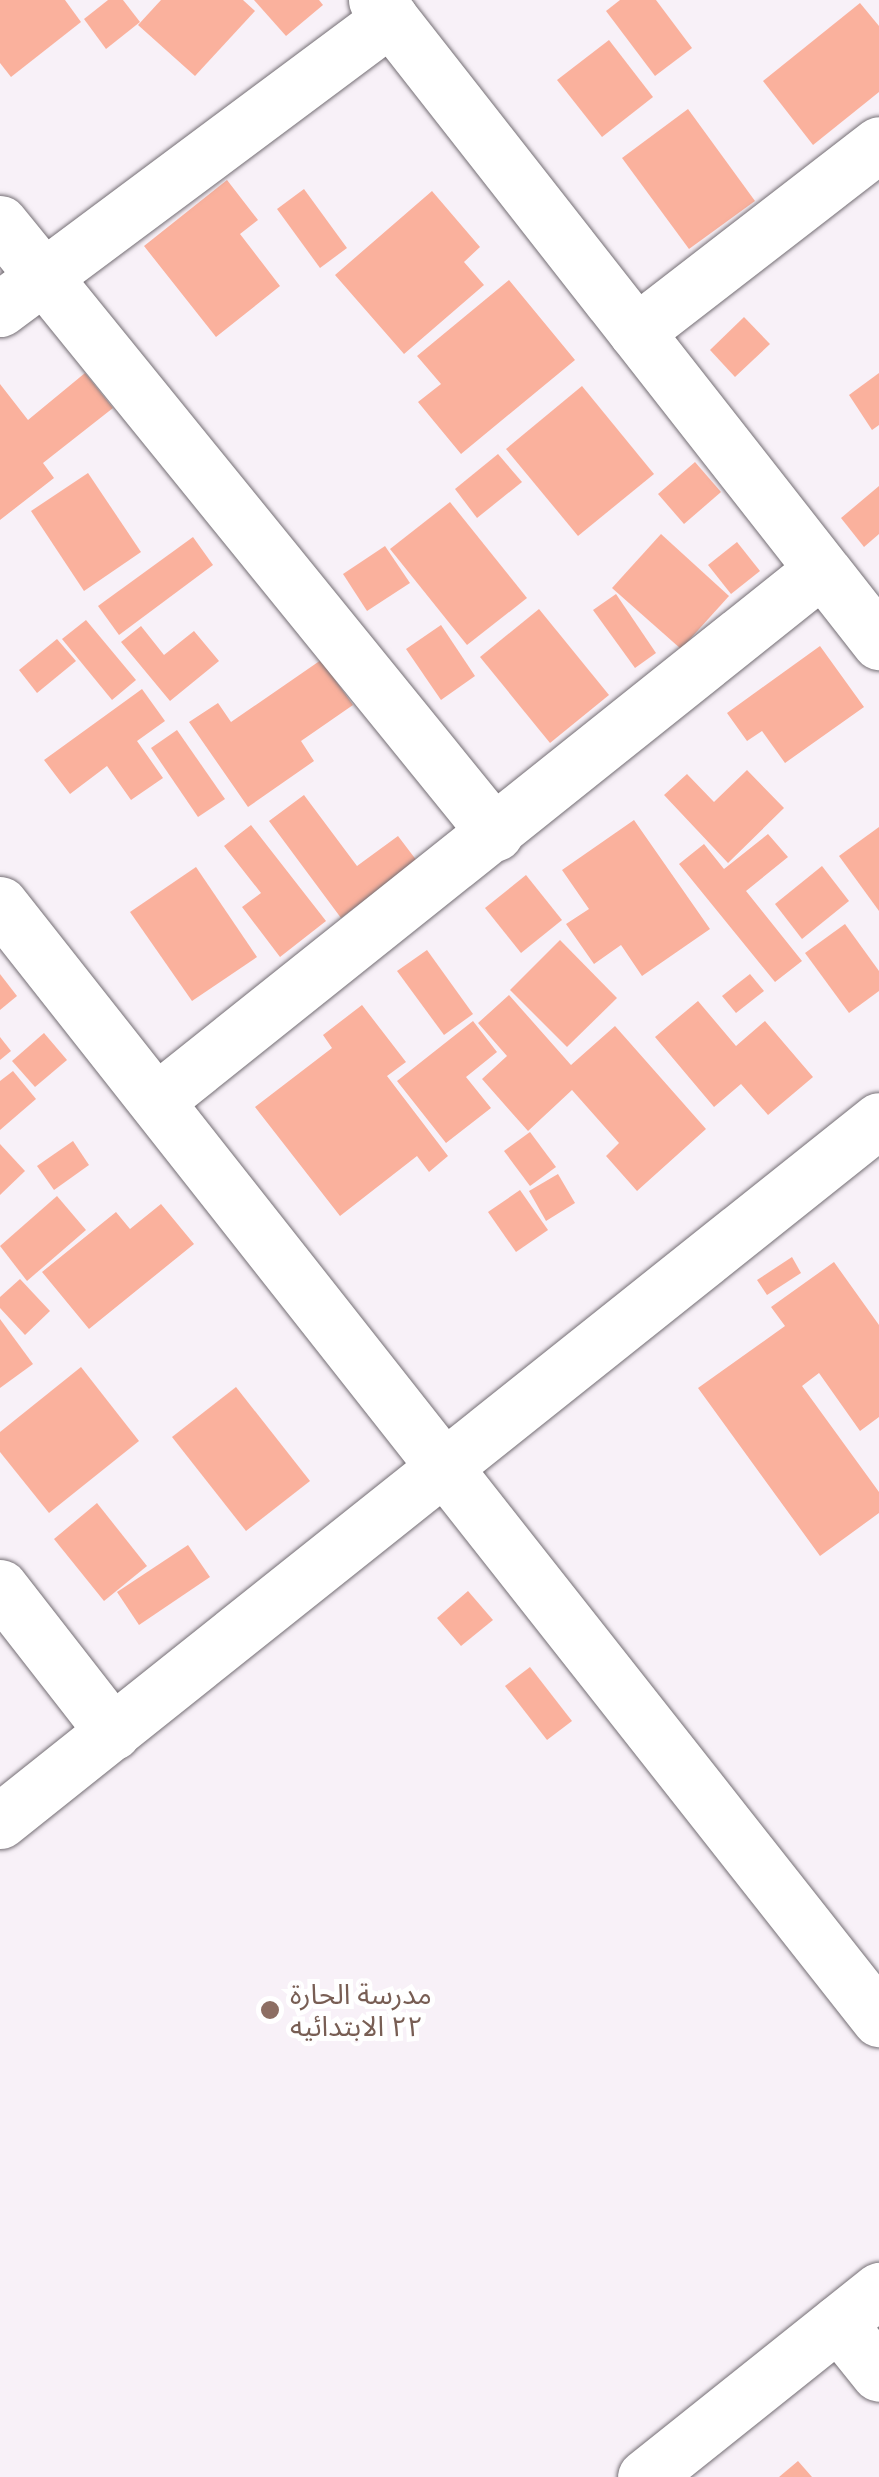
<!DOCTYPE html>
<html>
<head>
<meta charset="utf-8">
<style>
  body { margin:0 }
  #map { position:relative; width:879px; height:2477px; overflow:hidden; background:#f8f1f8; font-family:"PT Serif","Noto Sans Arabic",serif }
  div>[style] { position:absolute }
  [style*='--x'] { left:calc(var(--x)*1px); top:calc(var(--y)*1px); width:calc(var(--w)*1px); rotate:calc(var(--a)*1deg) }
  .building>* { inset:0; background:#fab19d }
  .roads { filter:drop-shadow(0 0 2px #746e74) drop-shadow(0 0 2px #746e74) }
  .minor>* { height:55px; margin:-27.5px; padding:0 27.5px; transform-origin:27.5px; border-radius:27.5px; background:#fff }
  .dots>* { width:28px; height:28px; translate:-50% -50%; box-sizing:border-box; border:5px solid #fff; border-radius:50% }
  span { translate:-50% -50%; white-space:nowrap; text-align:center; line-height:1.15; -webkit-text-stroke:10px #fff; paint-order:stroke }
  .education-label { font-size:28px; color:#785e54 }
  .left { translate:0 -50%; text-align:left }
</style>
</head>
<body>
<div id="map">
  <div class="building">
    <i style="clip-path:polygon(0 0,65px 0,81px 22px,11px 77px,0 63px)"></i>
    <i style="clip-path:polygon(108px 0,123px 0,140px 22px,106px 49px,84px 19px)"></i>
    <i style="clip-path:polygon(161px 0,243px 0,255px 11px,195px 76px,138px 25px)"></i>
    <i style="clip-path:polygon(254px 0,319px 0,323px 5px,286px 36px)"></i>
    <i style="clip-path:polygon(620px 0,656px 0,692px 48px,655px 76px,606px 11px)"></i>
    <i style="clip-path:polygon(860px 3px,879px 26px,879px 92px,813px 145px,763px 81px)"></i>
    <i style="clip-path:polygon(609px 40px,653px 97px,602px 137px,557px 80px)"></i>
    <i style="clip-path:polygon(688px 109px,755px 201px,689px 249px,622px 158px)"></i>
    <i style="clip-path:polygon(227px 180px,258px 220px,240px 234px,280px 286px,216px 337px,144px 246px)"></i>
    <i style="clip-path:polygon(304px 189px,347px 248px,320px 268px,277px 209px)"></i>
    <i style="clip-path:polygon(432px 191px,480px 247px,464px 262px,484px 285px,404px 354px,335px 275px)"></i>
    <i style="clip-path:polygon(509px 280px,575px 360px,461px 454px,418px 402px,441px 384px,417px 356px)"></i>
    <i style="clip-path:polygon(744px 317px,770px 344px,735px 377px,710px 350px)"></i>
    <i style="clip-path:polygon(85px 373px,113px 408px,43px 463px,54px 478px,0 520px,0 384px,28px 420px)"></i>
    <i style="clip-path:polygon(879px 373px,879px 425px,872px 430px,849px 395px)"></i>
    <i style="clip-path:polygon(582px 386px,654px 474px,578px 536px,506px 449px)"></i>
    <i style="clip-path:polygon(498px 454px,522px 482px,477px 518px,455px 489px)"></i>
    <i style="clip-path:polygon(695px 462px,721px 492px,684px 524px,658px 494px)"></i>
    <i style="clip-path:polygon(88px 473px,141px 552px,84px 591px,31px 511px)"></i>
    <i style="clip-path:polygon(879px 486px,879px 534px,864px 547px,841px 518px)"></i>
    <i style="clip-path:polygon(450px 502px,527px 598px,467px 645px,390px 549px)"></i>
    <i style="clip-path:polygon(661px 534px,729px 596px,681px 649px,612px 588px)"></i>
    <i style="clip-path:polygon(193px 537px,213px 565px,119px 635px,98px 606px)"></i>
    <i style="clip-path:polygon(737px 542px,760px 571px,731px 594px,708px 565px)"></i>
    <i style="clip-path:polygon(385px 546px,410px 583px,367px 611px,343px 574px)"></i>
    <i style="clip-path:polygon(616px 594px,656px 653px,635px 668px,593px 610px)"></i>
    <i style="clip-path:polygon(539px 609px,609px 695px,550px 743px,480px 657px)"></i>
    <i style="clip-path:polygon(86px 620px,136px 680px,112px 700px,62px 639px)"></i>
    <i style="clip-path:polygon(441px 625px,475px 676px,441px 700px,406px 649px)"></i>
    <i style="clip-path:polygon(141px 626px,164px 655px,194px 631px,219px 661px,170px 701px,121px 642px)"></i>
    <i style="clip-path:polygon(57px 639px,76px 661px,37px 693px,19px 670px)"></i>
    <i style="clip-path:polygon(820px 646px,864px 707px,785px 763px,762px 731px,747px 741px,727px 713px)"></i>
    <i style="clip-path:polygon(321px 660px,353px 705px,301px 741px,314px 761px,248px 807px,189px 722px,218px 703px,231px 722px)"></i>
    <i style="clip-path:polygon(142px 689px,165px 721px,137px 741px,163px 778px,131px 800px,107px 766px,70px 794px,44px 760px)"></i>
    <i style="clip-path:polygon(177px 730px,225px 799px,198px 817px,151px 748px)"></i>
    <i style="clip-path:polygon(747px 770px,784px 808px,728px 863px,664px 795px,687px 774px,714px 802px)"></i>
    <i style="clip-path:polygon(304px 795px,357px 866px,398px 836px,417px 861px,341px 918px,269px 821px)"></i>
    <i style="clip-path:polygon(634px 820px,710px 929px,642px 976px,621px 945px,594px 964px,566px 924px,589px 909px,562px 870px)"></i>
    <i style="clip-path:polygon(251px 825px,326px 921px,280px 957px,242px 907px,261px 893px,224px 846px)"></i>
    <i style="clip-path:polygon(879px 827px,879px 911px,839px 856px)"></i>
    <i style="clip-path:polygon(768px 834px,788px 857px,746px 891px,802px 961px,775px 982px,679px 864px,704px 844px,724px 869px)"></i>
    <i style="clip-path:polygon(822px 866px,849px 901px,802px 939px,775px 904px)"></i>
    <i style="clip-path:polygon(196px 867px,257px 957px,192px 1001px,130px 912px)"></i>
    <i style="clip-path:polygon(526px 875px,562px 920px,521px 953px,485px 908px)"></i>
    <i style="clip-path:polygon(845px 924px,879px 971px,879px 991px,849px 1013px,805px 953px)"></i>
    <i style="clip-path:polygon(560px 940px,617px 998px,567px 1047px,510px 990px)"></i>
    <i style="clip-path:polygon(427px 950px,473px 1014px,444px 1035px,397px 971px)"></i>
    <i style="clip-path:polygon(0 974px,17px 996px,0 1010px)"></i>
    <i style="clip-path:polygon(750px 974px,764px 991px,736px 1013px,722px 996px)"></i>
    <i style="clip-path:polygon(509px 995px,571px 1065px,615px 1026px,706px 1129px,637px 1191px,606px 1156px,619px 1143px,572px 1090px,528px 1131px,482px 1079px,507px 1056px,478px 1023px)"></i>
    <i style="clip-path:polygon(698px 1001px,736px 1046px,765px 1021px,813px 1077px,768px 1115px,741px 1084px,714px 1107px,655px 1037px)"></i>
    <i style="clip-path:polygon(362px 1005px,406px 1062px,387px 1076px,448px 1156px,429px 1172px,417px 1156px,340px 1216px,255px 1107px,332px 1048px,323px 1035px)"></i>
    <i style="clip-path:polygon(473px 1021px,497px 1052px,466px 1077px,491px 1108px,446px 1143px,397px 1081px)"></i>
    <i style="clip-path:polygon(44px 1033px,67px 1060px,35px 1087px,12px 1061px)"></i>
    <i style="clip-path:polygon(0 1037px,11px 1051px,0 1060px)"></i>
    <i style="clip-path:polygon(13px 1071px,36px 1099px,0 1130px,0 1081px)"></i>
    <i style="clip-path:polygon(530px 1132px,556px 1167px,530px 1186px,504px 1151px)"></i>
    <i style="clip-path:polygon(73px 1141px,89px 1165px,54px 1190px,37px 1166px)"></i>
    <i style="clip-path:polygon(0 1144px,25px 1171px,0 1195px)"></i>
    <i style="clip-path:polygon(558px 1174px,575px 1203px,546px 1221px,529px 1191px)"></i>
    <i style="clip-path:polygon(520px 1190px,548px 1230px,516px 1252px,488px 1212px)"></i>
    <i style="clip-path:polygon(57px 1196px,86px 1230px,27px 1281px,0 1246px)"></i>
    <i style="clip-path:polygon(161px 1204px,194px 1244px,89px 1329px,42px 1272px,116px 1212px,130px 1229px)"></i>
    <i style="clip-path:polygon(792px 1257px,801px 1273px,767px 1295px,757px 1280px)"></i>
    <i style="clip-path:polygon(834px 1262px,879px 1325px,879px 1417px,860px 1431px,819px 1373px,802px 1386px,879px 1492px,879px 1513px,820px 1556px,698px 1388px,785px 1326px,771px 1307px)"></i>
    <i style="clip-path:polygon(20px 1279px,50px 1311px,25px 1335px,0 1308px,0 1297px)"></i>
    <i style="clip-path:polygon(0 1319px,33px 1364px,0 1388px)"></i>
    <i style="clip-path:polygon(81px 1367px,139px 1441px,49px 1513px,0 1452px,0 1432px)"></i>
    <i style="clip-path:polygon(236px 1387px,310px 1481px,246px 1531px,172px 1437px)"></i>
    <i style="clip-path:polygon(97px 1503px,147px 1566px,104px 1601px,54px 1539px)"></i>
    <i style="clip-path:polygon(188px 1545px,210px 1577px,139px 1625px,117px 1592px)"></i>
    <i style="clip-path:polygon(468px 1591px,493px 1620px,461px 1646px,437px 1618px)"></i>
    <i style="clip-path:polygon(530px 1667px,572px 1721px,547px 1740px,505px 1686px)"></i>
    <i style="clip-path:polygon(798px 2461px,812px 2477px,779px 2477px)"></i>
  </div>
  <div class="roads">
    <div class="minor">
      <i style="--x:376;--y:0;--w:816;--a:51.92"></i>
      <i style="--x:0;--y:223;--w:786;--a:50.94"></i>
      <i style="--x:0;--y:309;--w:487;--a:-36.7"></i>
      <i style="--x:636;--y:332;--w:307;--a:-37.7"></i>
      <i style="--x:0;--y:904;--w:1420;--a:51.75"></i>
      <i style="--x:156;--y:1101;--w:851;--a:-38.61"></i>
      <i style="--x:0;--y:1587;--w:184;--a:52.1"></i>
      <i style="--x:0;--y:1821;--w:1124;--a:-38.57"></i>
      <i style="--x:838;--y:2323;--w:65;--a:51.2"></i>
      <i style="--x:645;--y:2477;--w:300;--a:-38.6"></i>
    </div>
  </div>
  <div class="dots">
    <i style="left:270px;top:2010px;background:#8d6e63"></i>
  </div>
  <div class="education-label">
    <span class="left" style="left:290px;top:2010px">مدرسة الحارة<br>٢٢ الابتدائيه</span>
  </div>
</div>
</body>
</html>
